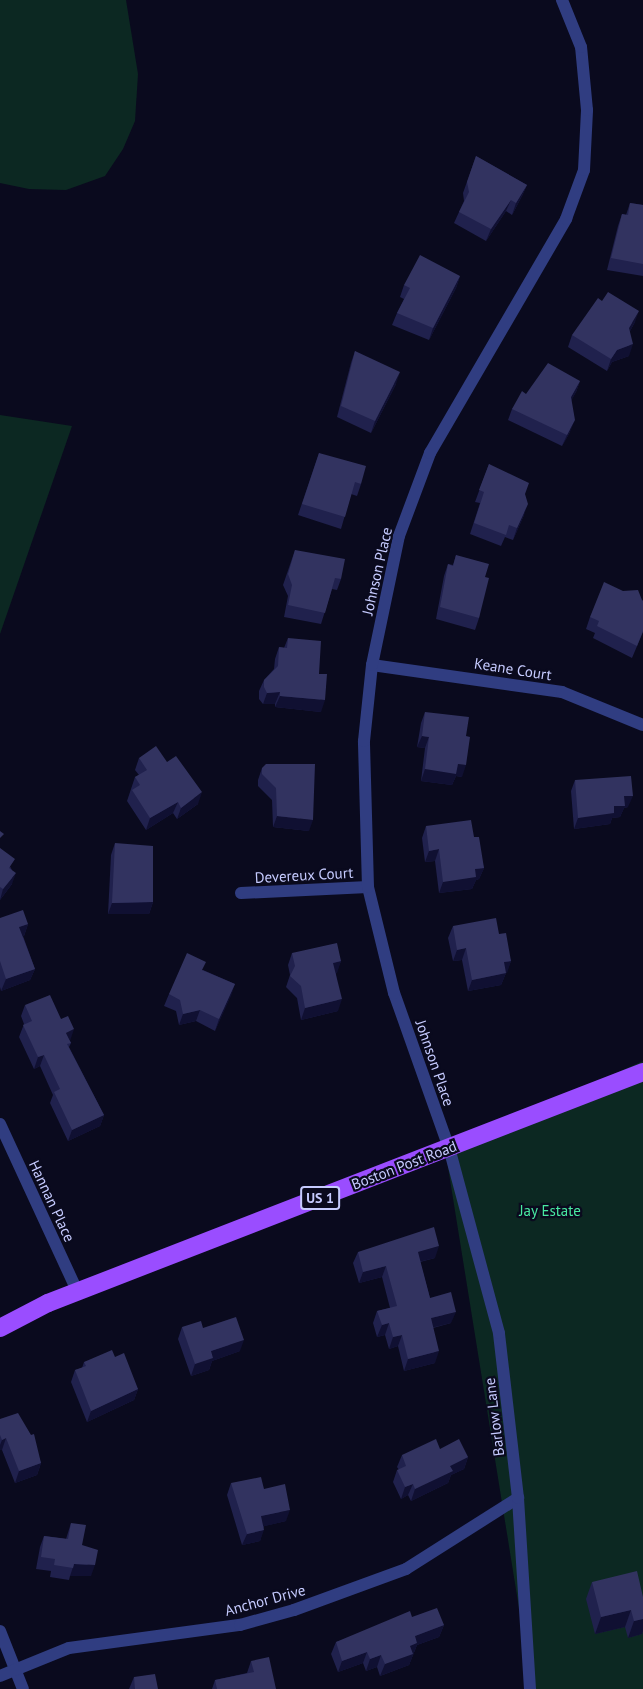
<!DOCTYPE html>
<html>
<head>
<meta charset="utf-8">
<style>
  body { margin:0 }
  #map { position:relative; width:643px; height:1689px; overflow:hidden; background:#0a0a1e; font-family:"PT Sans",sans-serif }
  div>[style] { position:absolute }
  [style*='--x'] { left:calc(var(--x)*1px); top:calc(var(--y)*1px); width:calc(var(--w)*1px); rotate:calc(var(--a)*1deg) }
  .green>* { inset:0; background:#0c2822 }
  .street>* { height:12px; margin:-6px; padding:0 6px; transform-origin:6px; border-radius:6px; background:#303d81 }
  .primary>* { height:18px; margin:-9px; padding:0 9px; transform-origin:9px; border-radius:9px; background:#9a4dff }
  .wall>* { inset:0; background:#20214d }
  .shaded-wall>* { inset:0; background:#101032 }
  .building>* { inset:0; background:#323360 }
  span { translate:-50% -50%; white-space:nowrap; text-align:center; line-height:1.15; -webkit-text-stroke:4.5px #0a0a1e; paint-order:stroke }
  .shield-label span { padding:2px 4px; background:#0a0a1e; border:2px solid; border-radius:4px; -webkit-text-stroke-width:0 }
  .shield-label { font-size:14px; color:#c6cbff; font-weight:700 }
  .street-label { font-size:15px; color:#c6cbff }
  .park-label { font-size:15px; color:#48e9a1 }
</style>
</head>
<body>
<div id="map">
  <div class="green">
    <i style="clip-path:polygon(0 0,126px 0,138px 74px,135px 121px,123px 149px,105px 176px,66px 190px,29px 189px,0 183px)"></i>
    <i style="clip-path:polygon(0 415px,72px 426px,0 634px)"></i>
    <i style="clip-path:polygon(643px 1061px,643px 1689px,532px 1689px,442px 1130px,448px 1148px)"></i>
  </div>
  <div class="street">
    <i style="--x:372;--y:665;--w:192;--a:8.1"></i>
    <i style="--x:562;--y:692;--w:87;--a:22.2"></i>
    <i style="--x:241;--y:893;--w:127;--a:-2.7"></i>
    <i style="--x:0;--y:1124;--w:184;--a:65.2"></i>
    <i style="--x:0;--y:1631;--w:62;--a:68.4"></i>
    <i style="--x:0;--y:1676;--w:74;--a:-22.1"></i>
    <i style="--x:69;--y:1648;--w:173;--a:-7.7"></i>
    <i style="--x:240;--y:1625;--w:56;--a:-15.5"></i>
    <i style="--x:294;--y:1610;--w:119;--a:-20.1"></i>
    <i style="--x:406;--y:1569;--w:133;--a:-32.4"></i>
    <i style="--x:530;--y:1689;--w:191;--a:-93.6"></i>
    <i style="--x:518;--y:1498;--w:166;--a:-96.6"></i>
    <i style="--x:499;--y:1333;--w:192;--a:-105.1"></i>
    <i style="--x:449;--y:1148;--w:164;--a:-109.5"></i>
    <i style="--x:394;--y:993;--w:109;--a:-103.8"></i>
    <i style="--x:368;--y:887;--w:146;--a:-91.6"></i>
    <i style="--x:364;--y:741;--w:76;--a:-84"></i>
    <i style="--x:372;--y:665;--w:132;--a:-78.2"></i>
    <i style="--x:399;--y:536;--w:89;--a:-69.5"></i>
    <i style="--x:430;--y:453;--w:271;--a:-59.8"></i>
    <i style="--x:566;--y:219;--w:52;--a:-69.8"></i>
    <i style="--x:584;--y:170;--w:60;--a:-87.1"></i>
    <i style="--x:587;--y:110;--w:63;--a:-95.4"></i>
    <i style="--x:581;--y:47;--w:51;--a:-112"></i>
  </div>
  <div class="primary">
    <i style="--x:0;--y:1328;--w:54;--a:-27.5"></i>
    <i style="--x:48;--y:1303;--w:638;--a:-21.22"></i>
  </div>
  <div class="wall">
    <i style="clip-path:polygon(476px 156px,527px 185px,522px 196px,512px 215px,506px 211px,486px 241px,454px 223px,464px 201px,463px 193px)"></i>
    <i style="clip-path:polygon(630px 203px,643px 205px,643px 276px,607px 270px,618px 226px,622px 214px,626px 215px)"></i>
    <i style="clip-path:polygon(460px 276px,456px 288px,429px 340px,392px 325px,397px 313px,404px 299px,400px 297px,404px 285px)"></i>
    <i style="clip-path:polygon(635px 322px,630px 331px,629px 356px,612px 362px,607px 371px,568px 347px,572px 335px)"></i>
    <i style="clip-path:polygon(355px 351px,396px 384px,371px 433px,337px 417px,351px 363px)"></i>
    <i style="clip-path:polygon(580px 381px,576px 392px,571px 400px,570px 432px,562px 446px,508px 420px,512px 409px,526px 394px)"></i>
    <i style="clip-path:polygon(319px 453px,361px 484px,357px 496px,351px 494px,341px 529px,298px 515px)"></i>
    <i style="clip-path:polygon(489px 464px,525px 494px,524px 515px,513px 540px,505px 537px,501px 546px,470px 534px,480px 503px,475px 502px)"></i>
    <i style="clip-path:polygon(295px 550px,341px 579px,337px 590px,332px 589px,321px 624px,284px 617px,288px 596px,283px 585px)"></i>
    <i style="clip-path:polygon(456px 555px,485px 577px,479px 618px,475px 630px,436px 619px,444px 576px,448px 564px,453px 565px)"></i>
    <i style="clip-path:polygon(642px 600px,643px 601px,643px 632px,632px 658px,593px 638px,595px 633px,586px 629px,590px 617px)"></i>
    <i style="clip-path:polygon(288px 638px,319px 674px,321px 712px,275px 707px,275px 704px,263px 704px,259px 699px,259px 691px,264px 680px,274px 669px,275px 659px,279px 647px,284px 648px)"></i>
    <i style="clip-path:polygon(425px 712px,462px 777px,456px 776px,452px 785px,421px 781px,425px 748px,417px 747px,421px 723px)"></i>
    <i style="clip-path:polygon(139px 758px,167px 762px,198px 804px,177px 819px,173px 813px,146px 830px,127px 801px,135px 777px,139px 775px,135px 770px)"></i>
    <i style="clip-path:polygon(262px 768px,309px 831px,273px 827px,272px 800px,258px 786px,258px 780px)"></i>
    <i style="clip-path:polygon(575px 780px,628px 807px,624px 808px,620px 817px,612px 818px,610px 824px,574px 829px,571px 791px)"></i>
    <i style="clip-path:polygon(426px 826px,474px 837px,484px 868px,479px 879px,476px 880px,472px 889px,439px 893px,435px 861px,425px 862px,422px 838px)"></i>
    <i style="clip-path:polygon(115px 843px,153px 902px,149px 914px,108px 914px,111px 855px)"></i>
    <i style="clip-path:polygon(0 848px,12px 870px,12px 884px,0 900px)"></i>
    <i style="clip-path:polygon(0 918px,28px 924px,24px 936px,23px 936px,35px 969px,30px 980px,1px 991px,0 987px)"></i>
    <i style="clip-path:polygon(453px 926px,499px 934px,511px 961px,501px 985px,468px 991px,462px 960px,453px 961px,448px 938px)"></i>
    <i style="clip-path:polygon(292px 953px,341px 961px,336px 973px,338px 1011px,301px 1020px,297px 998px,286px 987px,290px 975px,288px 965px)"></i>
    <i style="clip-path:polygon(203px 970px,235px 984px,215px 1031px,196px 1021px,179px 1025px,176px 1011px,164px 1006px,169px 994px)"></i>
    <i style="clip-path:polygon(25px 1005px,70px 1041px,71px 1043px,69px 1047px,104px 1115px,100px 1126px,68px 1141px,50px 1103px,53px 1095px,40px 1066px,34px 1069px,19px 1037px,24px 1024px,21px 1016px)"></i>
    <i style="clip-path:polygon(358px 1252px,435px 1258px,420px 1262px,430px 1298px,451px 1323px,433px 1328px,435px 1363px,404px 1371px,398px 1346px,389px 1349px,385px 1335px,377px 1337px,373px 1323px,377px 1311px,390px 1308px,382px 1277px,359px 1283px,353px 1263px)"></i>
    <i style="clip-path:polygon(182px 1327px,203px 1328px,240px 1351px,212px 1361px,209px 1370px,191px 1376px,178px 1339px)"></i>
    <i style="clip-path:polygon(115px 1357px,138px 1389px,134px 1400px,87px 1422px,71px 1382px,75px 1370px,82px 1368px,84px 1362px)"></i>
    <i style="clip-path:polygon(0 1419px,31px 1435px,41px 1463px,37px 1475px,15px 1483px,2px 1450px,0 1450px)"></i>
    <i style="clip-path:polygon(440px 1449px,468px 1457px,464px 1469px,451px 1475px,448px 1483px,411px 1501px,408px 1495px,401px 1499px,393px 1482px,397px 1470px,399px 1470px,397px 1467px,402px 1455px)"></i>
    <i style="clip-path:polygon(231px 1483px,264px 1489px,286px 1521px,264px 1526px,260px 1541px,242px 1545px,227px 1495px)"></i>
    <i style="clip-path:polygon(71px 1523px,82px 1545px,91px 1576px,70px 1576px,69px 1580px,50px 1577px,51px 1571px,36px 1569px,40px 1547px,44px 1536px,66px 1539px)"></i>
    <i style="clip-path:polygon(592px 1582px,643px 1597px,643px 1631px,642px 1634px,628px 1638px,625px 1627px,595px 1634px,586px 1599px)"></i>
    <i style="clip-path:polygon(412px 1617px,444px 1625px,439px 1637px,417px 1645px,409px 1665px,380px 1676px,377px 1667px,366px 1671px,363px 1663px,338px 1672px,331px 1654px,336px 1642px)"></i>
    <i style="clip-path:polygon(251px 1661px,276px 1689px,212px 1689px,215px 1680px,247px 1673px)"></i>
    <i style="clip-path:polygon(134px 1677px,158px 1689px,129px 1689px)"></i>
  </div>
  <div class="shaded-wall">
    <i style="clip-path:polygon(527px 185px,522px 196px,512px 215px,516px 203px)"></i>
    <i style="clip-path:polygon(511px 200px,506px 211px,486px 241px,491px 229px)"></i>
    <i style="clip-path:polygon(460px 276px,456px 288px,429px 340px,433px 328px)"></i>
    <i style="clip-path:polygon(639px 311px,635px 322px,625px 340px,629px 328px)"></i>
    <i style="clip-path:polygon(633px 344px,629px 356px,612px 362px,607px 371px,611px 359px,617px 350px)"></i>
    <i style="clip-path:polygon(400px 372px,396px 384px,371px 433px,375px 421px)"></i>
    <i style="clip-path:polygon(580px 381px,576px 392px,567px 409px,571px 397px)"></i>
    <i style="clip-path:polygon(575px 420px,570px 432px,562px 446px,567px 435px)"></i>
    <i style="clip-path:polygon(528px 504px,524px 515px,513px 540px,517px 528px)"></i>
    <i style="clip-path:polygon(280px 692px,275px 704px,263px 704px,267px 693px)"></i>
    <i style="clip-path:polygon(280px 696px,325px 700px,321px 712px,275px 707px)"></i>
    <i style="clip-path:polygon(422px 736px,429px 737px,425px 748px,417px 747px)"></i>
    <i style="clip-path:polygon(458px 764px,466px 765px,462px 777px,456px 776px,452px 785px,421px 781px,425px 769px)"></i>
    <i style="clip-path:polygon(202px 792px,198px 804px,177px 819px,181px 808px)"></i>
    <i style="clip-path:polygon(624px 796px,633px 796px,628px 807px,624px 808px,620px 817px,612px 818px,610px 824px,574px 829px,578px 818px,614px 806px)"></i>
    <i style="clip-path:polygon(178px 802px,173px 813px,146px 830px,150px 818px)"></i>
    <i style="clip-path:polygon(277px 816px,313px 820px,309px 831px,273px 827px)"></i>
    <i style="clip-path:polygon(439px 849px,435px 861px,425px 862px,429px 851px)"></i>
    <i style="clip-path:polygon(484px 868px,479px 879px,476px 880px,472px 889px,439px 893px,443px 882px,475px 869px)"></i>
    <i style="clip-path:polygon(16px 873px,12px 884px,0 900px,3px 889px)"></i>
    <i style="clip-path:polygon(153px 902px,149px 914px,108px 914px,112px 903px)"></i>
    <i style="clip-path:polygon(28px 924px,24px 936px,15px 939px,19px 927px)"></i>
    <i style="clip-path:polygon(466px 948px,462px 960px,453px 961px,457px 950px)"></i>
    <i style="clip-path:polygon(341px 961px,337px 973px,329px 975px,333px 963px)"></i>
    <i style="clip-path:polygon(511px 961px,507px 973px,499px 974px,504px 962px)"></i>
    <i style="clip-path:polygon(35px 969px,30px 980px,1px 991px,6px 979px)"></i>
    <i style="clip-path:polygon(506px 973px,501px 985px,468px 991px,472px 980px)"></i>
    <i style="clip-path:polygon(235px 984px,231px 996px,215px 1031px,219px 1019px)"></i>
    <i style="clip-path:polygon(342px 999px,338px 1011px,301px 1020px,305px 1008px)"></i>
    <i style="clip-path:polygon(200px 1010px,196px 1021px,179px 1025px,183px 1014px)"></i>
    <i style="clip-path:polygon(74px 1029px,70px 1041px,66px 1033px)"></i>
    <i style="clip-path:polygon(44px 1055px,40px 1066px,34px 1069px,38px 1057px)"></i>
    <i style="clip-path:polygon(104px 1115px,100px 1126px,68px 1141px,72px 1130px)"></i>
    <i style="clip-path:polygon(439px 1246px,435px 1258px,414px 1263px,418px 1252px)"></i>
    <i style="clip-path:polygon(386px 1266px,382px 1277px,359px 1283px,363px 1272px)"></i>
    <i style="clip-path:polygon(456px 1312px,451px 1323px,427px 1329px,431px 1318px)"></i>
    <i style="clip-path:polygon(389px 1323px,385px 1335px,377px 1337px,382px 1325px)"></i>
    <i style="clip-path:polygon(402px 1335px,398px 1346px,389px 1349px,393px 1337px)"></i>
    <i style="clip-path:polygon(244px 1340px,240px 1351px,212px 1361px,209px 1370px,191px 1376px,195px 1364px,211px 1351px)"></i>
    <i style="clip-path:polygon(439px 1351px,435px 1363px,404px 1371px,408px 1359px)"></i>
    <i style="clip-path:polygon(138px 1389px,134px 1400px,87px 1422px,91px 1411px)"></i>
    <i style="clip-path:polygon(6px 1438px,2px 1450px,0 1450px,0 1445px,2px 1440px)"></i>
    <i style="clip-path:polygon(468px 1457px,464px 1469px,451px 1475px,448px 1483px,411px 1501px,415px 1489px,450px 1466px)"></i>
    <i style="clip-path:polygon(41px 1463px,37px 1475px,15px 1483px,19px 1471px)"></i>
    <i style="clip-path:polygon(413px 1484px,408px 1495px,401px 1499px,405px 1487px)"></i>
    <i style="clip-path:polygon(290px 1510px,286px 1521px,257px 1528px,261px 1516px)"></i>
    <i style="clip-path:polygon(264px 1530px,260px 1541px,242px 1545px,247px 1534px)"></i>
    <i style="clip-path:polygon(74px 1564px,95px 1565px,91px 1576px,70px 1576px)"></i>
    <i style="clip-path:polygon(631px 1610px,625px 1627px,595px 1634px,601px 1617px)"></i>
    <i style="clip-path:polygon(643px 1619px,643px 1631px,642px 1634px,628px 1638px,634px 1621px)"></i>
    <i style="clip-path:polygon(444px 1625px,439px 1637px,417px 1645px,409px 1665px,380px 1676px,385px 1664px,415px 1636px)"></i>
    <i style="clip-path:polygon(367px 1652px,363px 1663px,338px 1672px,342px 1661px)"></i>
    <i style="clip-path:polygon(381px 1655px,377px 1667px,366px 1671px,370px 1659px)"></i>
  </div>
  <div class="building">
    <i style="clip-path:polygon(476px 156px,527px 185px,516px 203px,511px 200px,491px 229px,459px 212px,469px 192px,467px 182px)"></i>
    <i style="clip-path:polygon(630px 203px,643px 205px,643px 264px,611px 258px,622px 214px,628px 215px)"></i>
    <i style="clip-path:polygon(420px 255px,460px 276px,433px 328px,397px 313px,410px 288px,404px 285px)"></i>
    <i style="clip-path:polygon(608px 292px,639px 311px,629px 328px,633px 344px,617px 350px,611px 359px,572px 335px,598px 298px,602px 301px)"></i>
    <i style="clip-path:polygon(355px 351px,400px 372px,375px 421px,341px 406px)"></i>
    <i style="clip-path:polygon(548px 363px,580px 381px,571px 397px,575px 420px,567px 435px,512px 409px,522px 391px,526px 394px)"></i>
    <i style="clip-path:polygon(319px 453px,366px 466px,361px 484px,355px 482px,345px 517px,302px 504px)"></i>
    <i style="clip-path:polygon(489px 464px,529px 483px,525px 494px,528px 504px,517px 528px,509px 525px,506px 535px,474px 523px,484px 492px,479px 490px)"></i>
    <i style="clip-path:polygon(295px 550px,345px 559px,341px 579px,335px 578px,325px 613px,288px 605px,292px 585px,288px 574px)"></i>
    <i style="clip-path:polygon(456px 555px,489px 564px,485px 577px,489px 578px,479px 618px,440px 607px,448px 564px,453px 566px)"></i>
    <i style="clip-path:polygon(604px 582px,623px 591px,638px 590px,642px 600px,643px 601px,643px 631px,637px 646px,597px 626px,599px 621px,590px 617px)"></i>
    <i style="clip-path:polygon(288px 638px,321px 641px,319px 674px,327px 674px,325px 700px,280px 696px,280px 692px,267px 693px,264px 687px,264px 680px,278px 666px,279px 647px,287px 648px)"></i>
    <i style="clip-path:polygon(425px 712px,469px 717px,466px 736px,470px 737px,466px 765px,458px 764px,456px 774px,425px 769px,429px 737px,422px 736px)"></i>
    <i style="clip-path:polygon(156px 746px,167px 762px,176px 756px,202px 792px,181px 808px,178px 802px,150px 818px,132px 790px,140px 785px,135px 777px,147px 770px,139px 758px)"></i>
    <i style="clip-path:polygon(266px 764px,315px 764px,313px 820px,277px 816px,276px 788px,262px 774px,262px 768px)"></i>
    <i style="clip-path:polygon(631px 776px,633px 796px,624px 796px,625px 806px,614px 806px,614px 813px,578px 818px,575px 780px)"></i>
    <i style="clip-path:polygon(471px 820px,474px 837px,479px 837px,484px 868px,475px 869px,476px 877px,443px 882px,439px 849px,429px 851px,426px 826px)"></i>
    <i style="clip-path:polygon(0 831px,4px 834px,0 838px)"></i>
    <i style="clip-path:polygon(115px 843px,153px 846px,153px 902px,112px 903px)"></i>
    <i style="clip-path:polygon(0 848px,15px 859px,9px 868px,16px 873px,3px 889px,0 887px)"></i>
    <i style="clip-path:polygon(23px 910px,28px 924px,19px 927px,35px 969px,6px 979px,0 961px,0 918px)"></i>
    <i style="clip-path:polygon(496px 918px,499px 934px,506px 933px,511px 961px,504px 962px,506px 973px,472px 980px,466px 948px,457px 950px,453px 926px)"></i>
    <i style="clip-path:polygon(337px 943px,341px 961px,333px 963px,342px 999px,305px 1008px,301px 986px,290px 976px,295px 966px,292px 953px)"></i>
    <i style="clip-path:polygon(187px 953px,206px 962px,202px 970px,235px 984px,219px 1019px,200px 1010px,183px 1014px,180px 1000px,169px 994px)"></i>
    <i style="clip-path:polygon(50px 995px,61px 1019px,68px 1016px,74px 1029px,66px 1033px,71px 1043px,67px 1044px,104px 1115px,72px 1130px,54px 1092px,60px 1089px,44px 1055px,38px 1057px,23px 1025px,32px 1021px,25px 1005px)"></i>
    <i style="clip-path:polygon(434px 1227px,439px 1246px,418px 1252px,430px 1298px,451px 1292px,456px 1312px,431px 1318px,439px 1351px,408px 1359px,402px 1335px,393px 1337px,389px 1323px,382px 1325px,377px 1311px,397px 1306px,386px 1266px,363px 1272px,358px 1252px)"></i>
    <i style="clip-path:polygon(236px 1317px,244px 1340px,211px 1351px,213px 1358px,195px 1364px,182px 1327px,201px 1321px,203px 1328px)"></i>
    <i style="clip-path:polygon(112px 1350px,115px 1357px,124px 1353px,138px 1389px,91px 1411px,75px 1370px,86px 1366px,84px 1362px)"></i>
    <i style="clip-path:polygon(18px 1413px,31px 1435px,34px 1434px,41px 1463px,19px 1471px,6px 1438px,2px 1440px,0 1435px,0 1419px)"></i>
    <i style="clip-path:polygon(436px 1439px,440px 1449px,459px 1439px,468px 1457px,450px 1466px,453px 1471px,415px 1489px,413px 1484px,405px 1487px,397px 1470px,406px 1466px,402px 1455px)"></i>
    <i style="clip-path:polygon(261px 1477px,264px 1489px,285px 1484px,290px 1510px,261px 1516px,264px 1530px,247px 1534px,231px 1483px)"></i>
    <i style="clip-path:polygon(71px 1523px,86px 1525px,82px 1545px,98px 1550px,95px 1565px,74px 1564px,73px 1568px,54px 1565px,55px 1559px,41px 1557px,44px 1536px,68px 1539px)"></i>
    <i style="clip-path:polygon(637px 1571px,643px 1597px,643px 1619px,634px 1621px,631px 1610px,601px 1617px,592px 1582px)"></i>
    <i style="clip-path:polygon(437px 1608px,444px 1625px,415px 1636px,417px 1643px,410px 1646px,413px 1654px,385px 1664px,381px 1655px,370px 1659px,367px 1652px,342px 1661px,336px 1642px,410px 1611px,412px 1617px)"></i>
    <i style="clip-path:polygon(269px 1657px,276px 1689px,217px 1689px,215px 1680px,254px 1672px,251px 1661px)"></i>
    <i style="clip-path:polygon(155px 1674px,158px 1689px,135px 1689px,134px 1677px)"></i>
  </div>
  <div class="shield-label">
    <span style="left:320px;top:1198px">US 1</span>
  </div>
  <div class="street-label">
    <span style="left:377px;top:571px;rotate:-77deg">Johnson Place</span>
    <span style="left:513px;top:669px;rotate:9deg">Keane Court</span>
    <span style="left:304px;top:875px;rotate:-3deg">Devereux Court</span>
    <span style="left:435px;top:1063px;rotate:71deg">Johnson Place</span>
    <span style="left:404px;top:1165px;rotate:-21deg">Boston Post Road</span>
    <span style="left:52px;top:1201px;rotate:65deg">Hannan Place</span>
    <span style="left:494px;top:1417px;rotate:-97deg">Barlow Lane</span>
    <span style="left:265px;top:1600px;rotate:-15deg">Anchor Drive</span>
  </div>
  <div class="park-label">
    <span style="left:550px;top:1211px">Jay Estate</span>
  </div>
</div>
</body>
</html>
